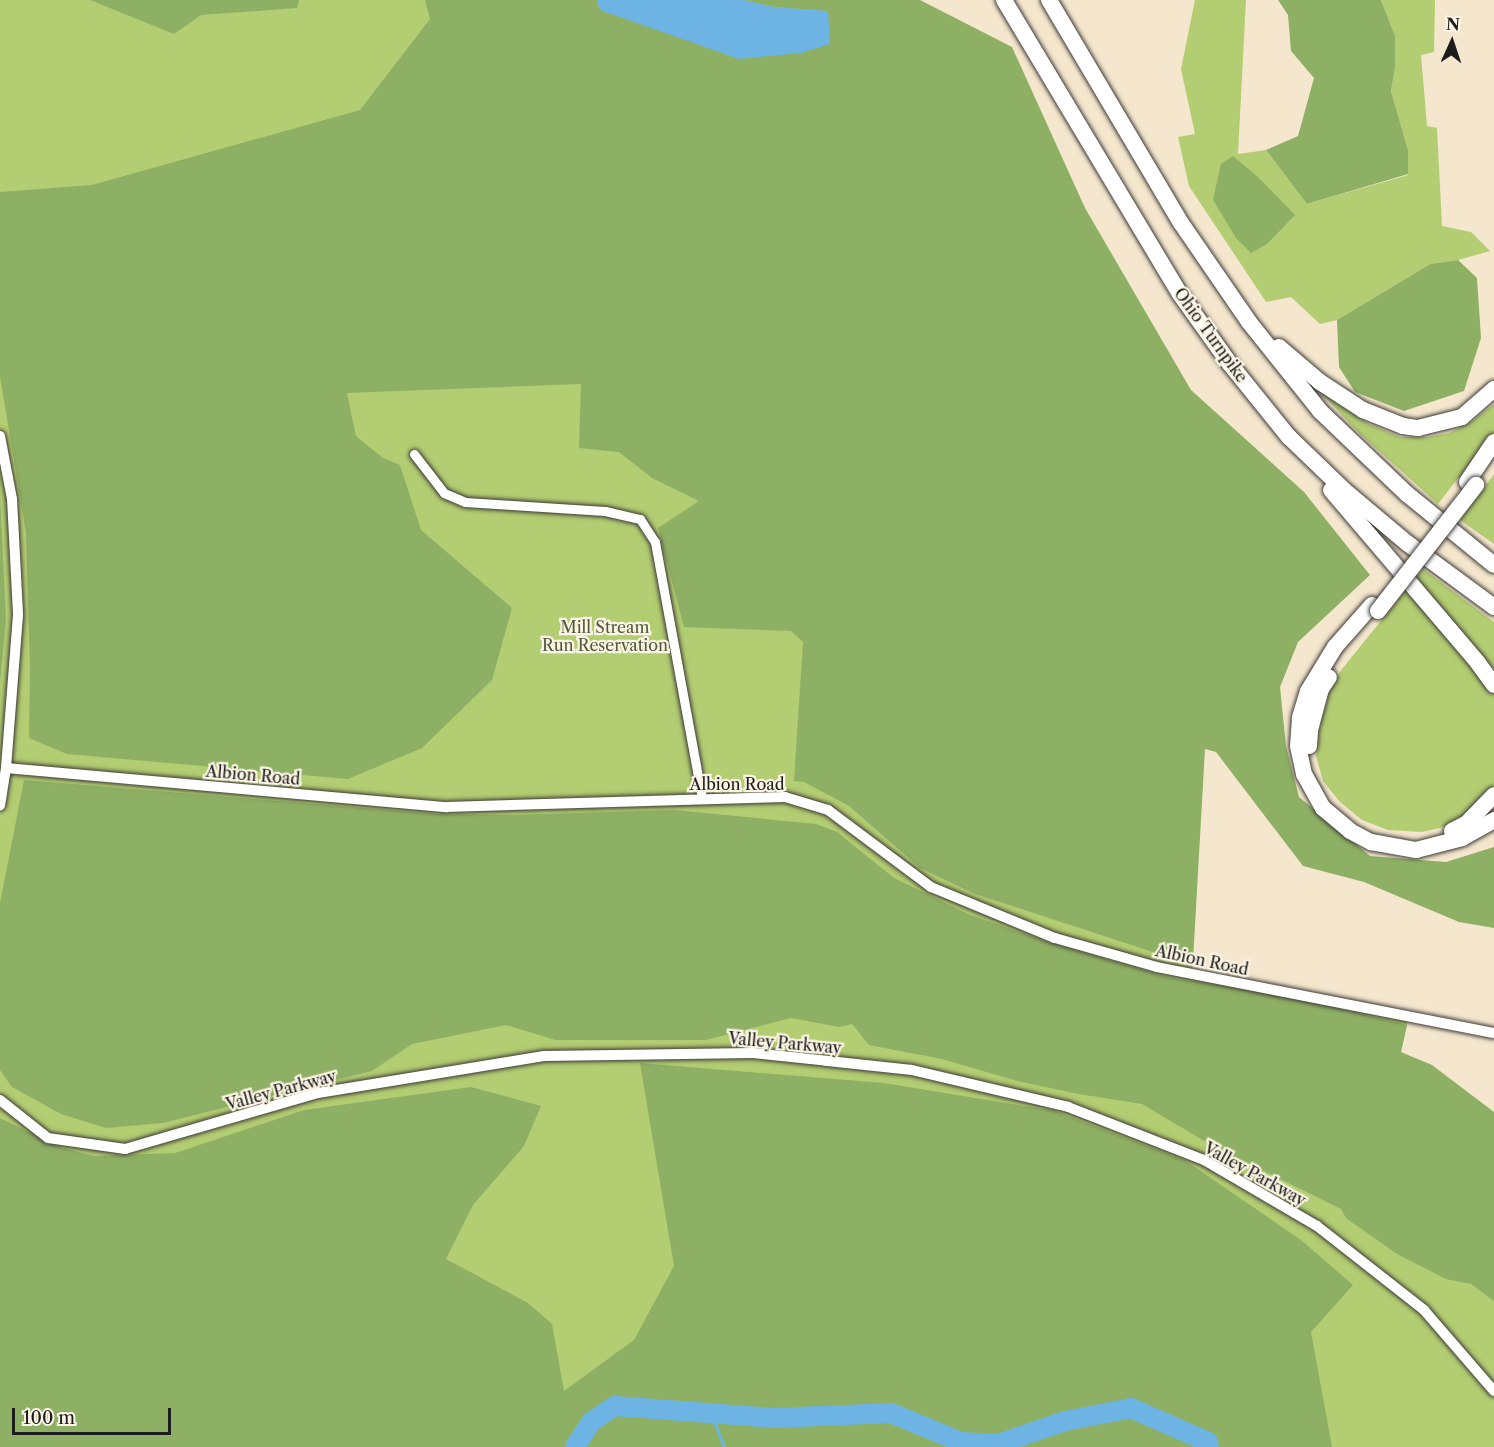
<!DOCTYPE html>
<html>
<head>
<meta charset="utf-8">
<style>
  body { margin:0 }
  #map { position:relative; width:1494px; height:1447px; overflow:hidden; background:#f5e7cd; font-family:"Libre Caslon Text",serif }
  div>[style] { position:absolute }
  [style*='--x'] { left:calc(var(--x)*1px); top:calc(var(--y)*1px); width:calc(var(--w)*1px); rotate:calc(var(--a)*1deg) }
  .green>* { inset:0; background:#b3cd72 }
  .forest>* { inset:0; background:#8eb064 }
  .water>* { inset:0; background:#6db3e3 }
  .stream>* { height:3px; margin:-1.5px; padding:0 1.5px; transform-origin:1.5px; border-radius:1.5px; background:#6db3e3 }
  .river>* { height:20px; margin:-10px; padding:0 10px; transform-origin:10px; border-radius:10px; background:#6db3e3 }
  .roads { filter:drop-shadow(0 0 2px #3d3a37) drop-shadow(0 0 2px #3d3a37) }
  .minor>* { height:9px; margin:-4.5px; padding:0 4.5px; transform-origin:4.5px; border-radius:4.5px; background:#fff }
  .tertiary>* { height:10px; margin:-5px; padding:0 5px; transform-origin:5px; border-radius:5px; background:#fff }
  .motorway>* { height:16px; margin:-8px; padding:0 8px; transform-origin:8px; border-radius:8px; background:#fff }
  .bridges { filter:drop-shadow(0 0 2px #3d3a37) drop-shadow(0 0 2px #3d3a37) }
  .motorway-bridge>* { height:16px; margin:-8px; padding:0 8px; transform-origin:8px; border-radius:8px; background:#fff }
  span { translate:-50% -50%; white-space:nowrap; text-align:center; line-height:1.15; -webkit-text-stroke:4.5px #fcf5e5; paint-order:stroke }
  .street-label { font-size:16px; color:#1c1c1c }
  .park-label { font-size:16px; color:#515a3a }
  .north { position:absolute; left:1422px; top:12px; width:60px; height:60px; -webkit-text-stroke:4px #fcf5e5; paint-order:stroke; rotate:3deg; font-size:16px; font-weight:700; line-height:24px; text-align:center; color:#1c1c1c }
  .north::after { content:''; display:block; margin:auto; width:21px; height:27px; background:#1c1c1c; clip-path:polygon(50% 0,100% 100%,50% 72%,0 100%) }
  .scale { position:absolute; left:12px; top:1408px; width:159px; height:27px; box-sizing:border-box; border:3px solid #1c1c1c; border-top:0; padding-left:8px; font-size:18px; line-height:21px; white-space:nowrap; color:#1c1c1c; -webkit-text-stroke:4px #fcf5e5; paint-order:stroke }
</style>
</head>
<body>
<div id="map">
  <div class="green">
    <i style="clip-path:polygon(0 0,848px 0,1221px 450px,1192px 973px,1409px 1015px,1401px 1052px,1494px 1127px,1494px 1447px,0 1447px)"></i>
    <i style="clip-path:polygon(1195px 0,1246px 0,1238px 154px,1266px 150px,1307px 204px,1408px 175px,1408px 150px,1391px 91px,1395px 68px,1395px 36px,1381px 0,1435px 0,1434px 52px,1421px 55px,1427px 126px,1437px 128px,1442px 226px,1471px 232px,1490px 251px,1458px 260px,1430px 264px,1337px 320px,1320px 324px,1291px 297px,1266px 302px,1189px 186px,1178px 137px,1195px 134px,1181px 69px)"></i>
    <i style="clip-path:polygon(1319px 391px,1369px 424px,1400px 437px,1427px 437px,1449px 433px,1471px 422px,1494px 404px,1494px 432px,1462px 479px,1459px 477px,1438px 504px,1359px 433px)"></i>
    <i style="clip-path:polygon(1494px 474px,1494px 544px,1460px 520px)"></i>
    <i style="clip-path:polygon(1423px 569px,1494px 622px,1494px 669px,1415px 579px)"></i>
    <i style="clip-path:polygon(1405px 591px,1473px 665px,1494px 693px,1494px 784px,1485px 798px,1465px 817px,1440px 828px,1422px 832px,1388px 830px,1362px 820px,1339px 801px,1323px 781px,1316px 756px,1324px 698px,1342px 669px)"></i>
  </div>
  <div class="forest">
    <i style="clip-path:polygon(90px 0,299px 0,297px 8px,201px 15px,174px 34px)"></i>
    <i style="clip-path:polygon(425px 0,597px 0,600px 10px,827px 11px,774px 7px,744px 0,920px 0,1012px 47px,1085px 208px,1191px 390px,1304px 492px,1370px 575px,1298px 642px,1280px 687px,1286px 746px,1299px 797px,1370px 856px,1446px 862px,1494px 847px,1494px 928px,1459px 922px,1364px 882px,1303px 866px,1216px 752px,1205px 749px,1193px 960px,1162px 955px,975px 894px,920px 868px,849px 806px,804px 782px,794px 781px,803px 642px,791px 631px,684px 627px,658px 528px,699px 501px,652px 478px,619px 452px,579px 448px,581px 384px,347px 393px,356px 436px,383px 458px,400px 465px,421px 530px,512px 608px,492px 680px,422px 748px,348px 779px,67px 754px,29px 738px,30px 670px,26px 533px,0 376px,0 192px,92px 185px,360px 110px,430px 19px)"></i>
    <i style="clip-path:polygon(1278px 0,1381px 0,1395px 36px,1395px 68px,1391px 91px,1408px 150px,1408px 174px,1307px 204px,1266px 150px,1298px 136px,1314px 78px,1291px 51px,1288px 15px)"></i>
    <i style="clip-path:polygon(1233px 156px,1257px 176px,1295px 215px,1267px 244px,1251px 253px,1236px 238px,1213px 200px,1221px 164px)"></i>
    <i style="clip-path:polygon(1458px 260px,1477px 278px,1481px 338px,1464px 391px,1404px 411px,1355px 392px,1339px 367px,1337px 320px,1430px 264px)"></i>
    <i style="clip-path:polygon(0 496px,6px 619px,0 682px)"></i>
    <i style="clip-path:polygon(24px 780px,436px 814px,514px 815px,674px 810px,816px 824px,837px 832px,894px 878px,968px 914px,1050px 943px,1167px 977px,1291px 997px,1407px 1025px,1401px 1052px,1432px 1065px,1494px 1112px,1494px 1301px,1471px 1284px,1446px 1279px,1397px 1254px,1346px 1218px,1341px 1209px,1211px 1145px,1142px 1104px,1079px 1094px,1017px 1081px,942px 1059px,869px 1045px,852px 1024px,839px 1027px,791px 1018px,706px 1040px,555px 1040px,506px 1025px,412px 1044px,372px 1071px,163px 1123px,106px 1128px,61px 1114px,12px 1087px,0 1070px,0 903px)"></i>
    <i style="clip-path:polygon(640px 1063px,884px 1083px,1054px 1111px,1186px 1161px,1301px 1240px,1353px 1285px,1311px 1332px,1332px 1447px,0 1447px,0 1118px,59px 1147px,94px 1156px,175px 1153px,304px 1110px,471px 1087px,541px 1106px,524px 1146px,473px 1205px,446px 1259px,528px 1303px,552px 1324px,564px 1391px,634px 1340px,674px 1266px)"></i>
  </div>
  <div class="water">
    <i style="clip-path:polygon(597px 0,744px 0,774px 7px,828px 11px,830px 44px,801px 53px,739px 59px,600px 10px)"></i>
  </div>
  <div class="stream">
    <i style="--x:711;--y:1414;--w:35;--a:68"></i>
  </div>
  <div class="river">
    <i style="--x:575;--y:1447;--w:30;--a:-57"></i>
    <i style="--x:591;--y:1422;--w:29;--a:-34"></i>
    <i style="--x:615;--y:1406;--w:159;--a:4.3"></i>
    <i style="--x:774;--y:1418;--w:117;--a:-2.4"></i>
    <i style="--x:891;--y:1413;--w:76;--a:22.5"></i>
    <i style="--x:961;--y:1442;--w:37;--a:3"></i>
    <i style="--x:998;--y:1444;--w:71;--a:-18.9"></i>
    <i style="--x:1065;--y:1421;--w:67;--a:-11.1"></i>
    <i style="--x:1131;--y:1408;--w:84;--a:23.8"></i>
    <i style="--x:1208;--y:1442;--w:5;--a:79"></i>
  </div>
  <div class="roads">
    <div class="minor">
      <i style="--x:414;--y:454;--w:49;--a:52.4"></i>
      <i style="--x:444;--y:493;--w:23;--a:23"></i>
      <i style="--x:465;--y:502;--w:140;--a:3.7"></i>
      <i style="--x:605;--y:511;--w:36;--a:13"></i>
      <i style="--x:640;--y:519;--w:27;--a:57"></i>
      <i style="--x:655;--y:542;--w:261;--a:79.6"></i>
    </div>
    <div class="tertiary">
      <i style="--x:0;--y:436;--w:64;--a:79.2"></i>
      <i style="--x:12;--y:499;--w:116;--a:87"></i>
      <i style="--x:18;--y:615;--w:153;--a:94.5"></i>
      <i style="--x:6;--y:768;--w:38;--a:99"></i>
      <i style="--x:6;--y:768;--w:442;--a:5.1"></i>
      <i style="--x:446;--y:807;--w:339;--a:-1.7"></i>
      <i style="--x:785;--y:797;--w:45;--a:16.8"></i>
      <i style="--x:828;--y:810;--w:129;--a:36.8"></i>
      <i style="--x:931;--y:887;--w:134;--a:22.4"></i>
      <i style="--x:1055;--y:938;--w:106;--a:15.9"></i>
      <i style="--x:1157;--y:967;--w:343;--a:11.1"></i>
      <i style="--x:0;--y:1100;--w:61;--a:38.4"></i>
      <i style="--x:48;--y:1138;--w:78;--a:8.1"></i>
      <i style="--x:125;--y:1149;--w:201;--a:-16.2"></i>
      <i style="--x:318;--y:1093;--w:229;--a:-9.3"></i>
      <i style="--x:544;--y:1056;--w:209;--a:-0.8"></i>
      <i style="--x:753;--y:1053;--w:160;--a:6.1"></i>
      <i style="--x:912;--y:1070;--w:160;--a:13.3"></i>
      <i style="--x:1068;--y:1107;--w:146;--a:21.3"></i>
      <i style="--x:1204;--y:1160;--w:131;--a:30.3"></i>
      <i style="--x:1317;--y:1226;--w:136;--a:38.1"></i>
      <i style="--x:1424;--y:1310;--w:107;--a:49.2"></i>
    </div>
    <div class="motorway">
      <i style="--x:1004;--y:0;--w:343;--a:59.1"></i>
      <i style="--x:1180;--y:294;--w:86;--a:54.5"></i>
      <i style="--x:1230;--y:364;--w:94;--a:51.1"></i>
      <i style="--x:1289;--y:437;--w:76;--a:43.9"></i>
      <i style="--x:1344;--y:490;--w:82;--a:40.1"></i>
      <i style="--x:1407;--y:543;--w:108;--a:36.3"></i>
      <i style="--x:1049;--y:0;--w:259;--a:59.4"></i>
      <i style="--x:1181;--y:223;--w:120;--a:55.5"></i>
      <i style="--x:1249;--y:322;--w:114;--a:51.4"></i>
      <i style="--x:1320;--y:411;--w:120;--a:43.7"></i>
      <i style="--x:1407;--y:494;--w:112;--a:39.2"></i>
      <i style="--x:1279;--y:347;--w:54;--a:40.5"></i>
      <i style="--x:1320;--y:382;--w:51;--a:33.1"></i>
      <i style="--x:1363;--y:410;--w:43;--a:21.8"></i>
      <i style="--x:1403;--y:426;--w:15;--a:8"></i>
      <i style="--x:1418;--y:428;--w:45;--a:-14"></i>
      <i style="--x:1462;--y:417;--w:43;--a:-41.2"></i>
      <i style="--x:1467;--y:482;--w:48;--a:-56"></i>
      <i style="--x:1331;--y:490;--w:227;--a:49.6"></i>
      <i style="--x:1478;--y:663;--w:27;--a:54"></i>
      <i style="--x:1372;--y:605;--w:56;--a:131.4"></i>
      <i style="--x:1335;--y:647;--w:52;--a:121.5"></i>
      <i style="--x:1308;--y:691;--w:28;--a:107"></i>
      <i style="--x:1300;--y:718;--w:28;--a:94"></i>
      <i style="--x:1298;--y:746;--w:29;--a:78"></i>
      <i style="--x:1304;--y:774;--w:39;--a:61"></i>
      <i style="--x:1323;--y:808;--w:35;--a:40"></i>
      <i style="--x:1350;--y:831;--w:24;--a:28"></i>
      <i style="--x:1371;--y:842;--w:46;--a:10.1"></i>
      <i style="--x:1416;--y:850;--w:48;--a:-14.6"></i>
      <i style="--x:1462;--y:838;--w:37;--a:-29"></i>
      <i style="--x:1309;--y:746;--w:16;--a:-86"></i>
      <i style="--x:1310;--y:730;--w:42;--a:-75"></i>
      <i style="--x:1321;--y:689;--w:14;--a:-56"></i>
      <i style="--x:1452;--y:831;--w:16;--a:-27"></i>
      <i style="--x:1466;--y:824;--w:40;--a:-46"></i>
    </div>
  </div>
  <div class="bridges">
    <div class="motorway-bridge">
      <i style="--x:1378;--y:611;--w:160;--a:-52.1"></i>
    </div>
  </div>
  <div class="street-label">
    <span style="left:1211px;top:335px;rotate:54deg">Ohio Turnpike</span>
    <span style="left:253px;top:775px;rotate:5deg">Albion Road</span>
    <span style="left:737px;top:784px">Albion Road</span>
    <span style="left:1202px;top:960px;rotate:12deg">Albion Road</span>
    <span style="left:785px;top:1043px;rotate:5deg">Valley Parkway</span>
    <span style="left:281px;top:1090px;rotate:-15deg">Valley Parkway</span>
    <span style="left:1255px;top:1174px;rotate:29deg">Valley Parkway</span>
  </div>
  <div class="park-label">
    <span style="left:605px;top:636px">Mill Stream<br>Run Reservation</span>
  </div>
  <div class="north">N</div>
  <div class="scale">100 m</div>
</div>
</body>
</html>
